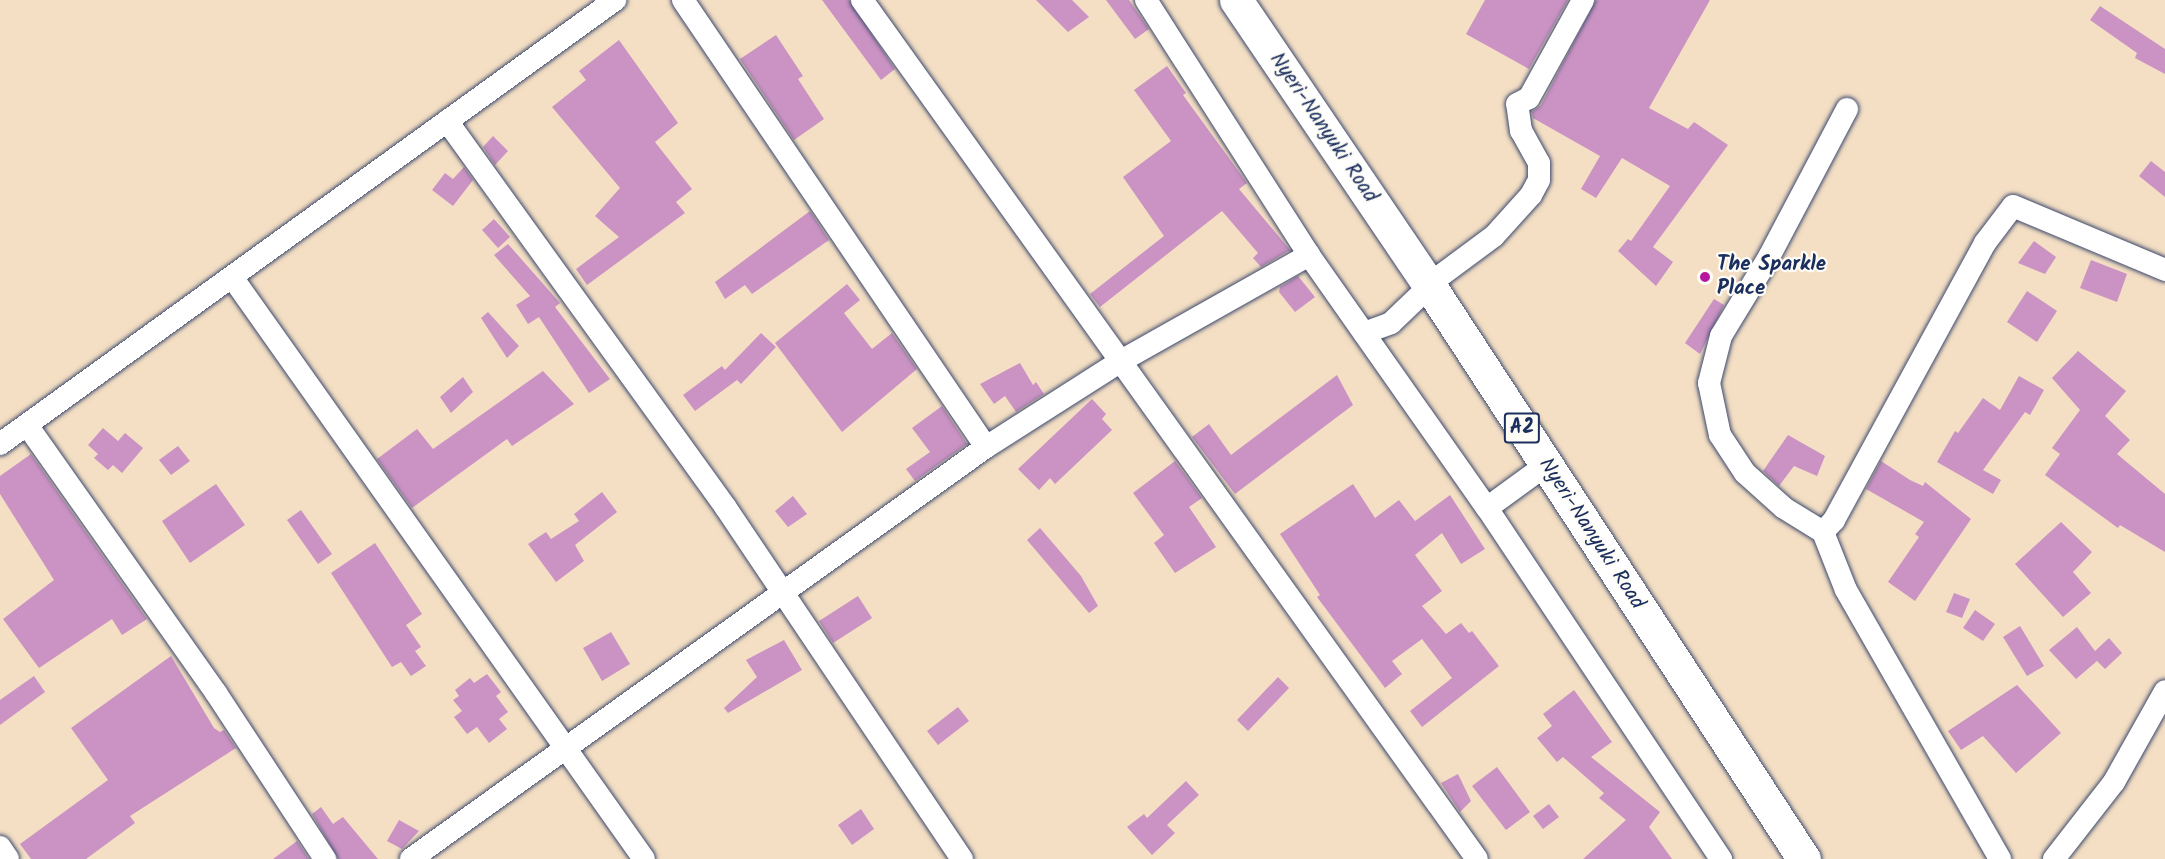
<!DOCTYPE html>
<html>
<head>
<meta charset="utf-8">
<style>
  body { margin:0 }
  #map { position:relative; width:2165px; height:859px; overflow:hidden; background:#f4dfc4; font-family:Kalam,sans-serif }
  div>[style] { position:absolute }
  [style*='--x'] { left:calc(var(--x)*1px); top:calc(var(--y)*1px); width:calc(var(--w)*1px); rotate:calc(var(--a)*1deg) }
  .building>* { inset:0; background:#ca93c3 }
  .roads { filter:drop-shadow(0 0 2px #3c496d) drop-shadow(0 0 2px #3c496d) }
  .minor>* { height:22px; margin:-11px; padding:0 11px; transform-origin:11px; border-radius:11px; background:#fff }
  .trunk>* { height:33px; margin:-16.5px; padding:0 16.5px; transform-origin:16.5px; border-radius:16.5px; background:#fff }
  .dots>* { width:16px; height:16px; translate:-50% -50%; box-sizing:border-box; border:3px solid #fdfcf7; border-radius:50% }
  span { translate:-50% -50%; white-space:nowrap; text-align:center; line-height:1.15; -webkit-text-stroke:4.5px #fdfcf7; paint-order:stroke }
  .shield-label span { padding:2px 4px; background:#fdfcf7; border:2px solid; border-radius:4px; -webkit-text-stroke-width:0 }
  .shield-label { font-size:20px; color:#1b2f5e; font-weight:700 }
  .street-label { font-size:21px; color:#1b2f5e }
  .poi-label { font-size:21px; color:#1b2f5e; font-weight:700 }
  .left { translate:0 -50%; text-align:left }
</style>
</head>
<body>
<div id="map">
  <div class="building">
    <i style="clip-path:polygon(822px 0,849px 0,895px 69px,881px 80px)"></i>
    <i style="clip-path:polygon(1036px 0,1072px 0,1089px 17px,1068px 32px)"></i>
    <i style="clip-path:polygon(1106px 0,1129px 0,1149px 29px,1135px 39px)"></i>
    <i style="clip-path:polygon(1485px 0,1568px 0,1529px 69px,1466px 34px)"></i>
    <i style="clip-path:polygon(1596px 0,1710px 0,1649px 108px,1688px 129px,1694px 122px,1728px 145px,1653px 247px,1673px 262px,1656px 286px,1618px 251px,1628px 239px,1631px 241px,1670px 186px,1622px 158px,1596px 198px,1581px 189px,1600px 156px,1533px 118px,1532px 112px,1541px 105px)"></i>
    <i style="clip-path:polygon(2100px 6px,2165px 49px,2165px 74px,2135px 58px,2137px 53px,2090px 20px)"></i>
    <i style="clip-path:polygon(776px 35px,803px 76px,798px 79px,824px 119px,794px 140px,740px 59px)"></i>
    <i style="clip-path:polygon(619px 40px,678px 123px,655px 142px,692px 189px,676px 202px,685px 213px,587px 285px,576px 269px,619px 237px,595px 216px,620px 188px,552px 107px,586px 80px,579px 71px)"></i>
    <i style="clip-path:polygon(1167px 66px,1186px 93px,1183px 95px,1247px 183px,1239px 189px,1290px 250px,1261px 267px,1253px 258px,1258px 253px,1222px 211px,1100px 307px,1090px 294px,1164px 236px,1123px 177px,1171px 141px,1134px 90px)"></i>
    <i style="clip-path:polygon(493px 136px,508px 151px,495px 165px,483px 147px)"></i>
    <i style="clip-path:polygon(2151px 161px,2165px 172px,2165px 197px,2139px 176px)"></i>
    <i style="clip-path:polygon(464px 167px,473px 180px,453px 206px,432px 190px,445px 173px,453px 179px)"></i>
    <i style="clip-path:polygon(810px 211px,829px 240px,752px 294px,745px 285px,725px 299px,715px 282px)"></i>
    <i style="clip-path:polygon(494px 219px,510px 237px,498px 248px,482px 230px)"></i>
    <i style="clip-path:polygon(2034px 241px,2056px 257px,2045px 274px,2018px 263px)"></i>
    <i style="clip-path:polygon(508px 244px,560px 303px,555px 307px,610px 379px,589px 393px,539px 317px,528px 324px,516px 305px,530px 296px,494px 255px)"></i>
    <i style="clip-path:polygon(2091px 260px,2127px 274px,2117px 302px,2080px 288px)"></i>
    <i style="clip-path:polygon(1298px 276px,1315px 297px,1295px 312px,1279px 292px,1280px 287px)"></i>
    <i style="clip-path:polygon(847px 284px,860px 300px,844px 313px,872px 349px,892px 333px,917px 369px,842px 432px,775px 343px)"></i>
    <i style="clip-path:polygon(2027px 291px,2057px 311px,2037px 342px,2007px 322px)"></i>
    <i style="clip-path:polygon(1714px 299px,1724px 305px,1700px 354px,1685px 343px)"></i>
    <i style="clip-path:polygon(488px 312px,519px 346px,507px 358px,481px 318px)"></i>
    <i style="clip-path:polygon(761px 333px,776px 347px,741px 384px,737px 380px,695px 411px,683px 395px,722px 366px,725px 370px)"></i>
    <i style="clip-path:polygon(2078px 351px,2126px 391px,2105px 416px,2130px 440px,2117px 454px,2165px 494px,2165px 552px,2120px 525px,2118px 528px,2045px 475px,2060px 454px,2052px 448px,2080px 410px,2052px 378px)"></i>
    <i style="clip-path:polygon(1020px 363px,1033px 385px,1036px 382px,1044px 394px,1016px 412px,1005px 396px,994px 404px,980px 384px)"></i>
    <i style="clip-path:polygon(543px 371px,574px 404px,512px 446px,507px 439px,412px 508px,377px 459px,417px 429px,433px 449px)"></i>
    <i style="clip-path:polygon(1337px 375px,1353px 405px,1235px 494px,1192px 437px,1209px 424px,1231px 455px)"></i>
    <i style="clip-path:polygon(2019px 376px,2044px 390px,2030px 415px,2025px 412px,1983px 470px,2001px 480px,1993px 494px,1937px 462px,1955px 431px,1958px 433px,1983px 398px,2000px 410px)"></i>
    <i style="clip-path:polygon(463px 377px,473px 392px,451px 413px,440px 397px)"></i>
    <i style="clip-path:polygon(1092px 399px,1106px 414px,1102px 419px,1112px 430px,1055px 484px,1050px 478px,1039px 490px,1018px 469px)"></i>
    <i style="clip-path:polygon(942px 406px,967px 444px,915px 481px,906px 469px,930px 452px,912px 428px)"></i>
    <i style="clip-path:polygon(103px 428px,118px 441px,125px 433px,143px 448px,122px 473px,113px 465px,108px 470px,94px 458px,98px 454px,88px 445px)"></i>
    <i style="clip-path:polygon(1788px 435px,1825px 456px,1817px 476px,1794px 466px,1779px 486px,1763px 471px)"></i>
    <i style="clip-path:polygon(178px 446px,190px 461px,171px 475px,159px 460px)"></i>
    <i style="clip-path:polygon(31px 454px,147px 619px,122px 635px,112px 619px,39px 668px,3px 619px,54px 580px,0 494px,0 476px)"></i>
    <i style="clip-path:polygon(1175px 461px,1202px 498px,1189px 507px,1216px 547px,1175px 573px,1154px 543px,1164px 535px,1133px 493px)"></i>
    <i style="clip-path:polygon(1881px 461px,1910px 480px,1923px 486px,1925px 482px,1971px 519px,1915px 601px,1888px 582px,1919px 537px,1915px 534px,1924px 522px,1866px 489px)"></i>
    <i style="clip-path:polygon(216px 484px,245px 525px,190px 563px,162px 521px)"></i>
    <i style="clip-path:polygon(1353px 484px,1375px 518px,1399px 500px,1415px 521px,1450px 495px,1485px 549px,1461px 564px,1442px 533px,1415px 555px,1442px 591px,1422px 606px,1446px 634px,1461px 623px,1469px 633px,1472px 631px,1499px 666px,1422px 727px,1410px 711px,1452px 678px,1422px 639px,1392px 661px,1402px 674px,1385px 688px,1317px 597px,1320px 595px,1280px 534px)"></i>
    <i style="clip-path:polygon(602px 492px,617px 512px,575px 545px,584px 561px,556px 582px,528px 544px,546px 532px,551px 539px,579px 521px,574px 514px)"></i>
    <i style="clip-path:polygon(793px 496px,807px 514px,788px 527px,775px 511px)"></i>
    <i style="clip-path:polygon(301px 510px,332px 554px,318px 564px,287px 520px)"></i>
    <i style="clip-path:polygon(2061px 522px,2092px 552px,2073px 572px,2091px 593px,2063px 617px,2015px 564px)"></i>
    <i style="clip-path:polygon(1040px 528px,1081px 576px,1098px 606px,1089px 613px,1027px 540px)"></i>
    <i style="clip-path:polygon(375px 543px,422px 614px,406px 625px,421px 647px,415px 651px,426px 666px,411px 676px,401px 662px,392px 667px,331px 573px)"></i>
    <i style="clip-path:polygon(1954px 593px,1970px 599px,1962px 618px,1946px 612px)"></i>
    <i style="clip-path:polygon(858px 596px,872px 618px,833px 643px,819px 621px)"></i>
    <i style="clip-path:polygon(1975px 610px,1995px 624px,1983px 641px,1963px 628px)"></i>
    <i style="clip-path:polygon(2020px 626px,2044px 666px,2027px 676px,2003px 637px)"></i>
    <i style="clip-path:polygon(2077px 627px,2095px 651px,2109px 638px,2122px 653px,2105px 669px,2097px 661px,2076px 679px,2049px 650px)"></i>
    <i style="clip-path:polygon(611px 632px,630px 664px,602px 681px,583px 648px)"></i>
    <i style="clip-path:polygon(784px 640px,802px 670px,728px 713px,724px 708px,757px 677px,746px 660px)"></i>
    <i style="clip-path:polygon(171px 656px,214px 728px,220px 732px,224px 730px,236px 748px,130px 816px,135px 823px,86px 859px,31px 859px,20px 844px,108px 780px,71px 728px)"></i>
    <i style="clip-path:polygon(487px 674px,501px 692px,496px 696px,508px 712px,499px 719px,507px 729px,489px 743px,477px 727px,467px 734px,454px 717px,462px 711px,453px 700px,459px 696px,455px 690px,470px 678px,474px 683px)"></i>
    <i style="clip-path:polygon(34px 676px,45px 692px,0 725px,0 700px)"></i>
    <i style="clip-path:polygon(1278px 677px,1289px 688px,1248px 731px,1237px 720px)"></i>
    <i style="clip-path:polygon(2017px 685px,2061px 733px,2016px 773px,1983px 736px,1961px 750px,1948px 731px)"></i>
    <i style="clip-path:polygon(1574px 690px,1612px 742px,1591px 757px,1660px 812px,1649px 827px,1672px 859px,1583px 859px,1626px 820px,1599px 798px,1604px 793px,1563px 757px,1557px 762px,1537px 738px,1552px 726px,1543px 714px)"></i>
    <i style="clip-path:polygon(958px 707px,969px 721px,938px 745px,927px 731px)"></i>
    <i style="clip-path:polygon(1497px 767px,1530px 812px,1506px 830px,1472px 786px)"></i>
    <i style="clip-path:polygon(1458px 774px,1471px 801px,1460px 812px,1441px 783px)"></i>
    <i style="clip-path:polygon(1186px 781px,1199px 795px,1167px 825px,1175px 833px,1152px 855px,1127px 827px,1144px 814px,1147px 818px)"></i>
    <i style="clip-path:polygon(1549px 804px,1559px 817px,1543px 829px,1533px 816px)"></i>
    <i style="clip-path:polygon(321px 807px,333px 824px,343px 817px,378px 859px,338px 859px,312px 814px)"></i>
    <i style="clip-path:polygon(861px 809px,874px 829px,852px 845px,838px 825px)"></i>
    <i style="clip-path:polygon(399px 820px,419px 831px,402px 849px,387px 841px)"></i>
    <i style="clip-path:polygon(297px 841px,309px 859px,273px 859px)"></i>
  </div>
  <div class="roads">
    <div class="minor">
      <i style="--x:683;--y:0;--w:540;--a:55.87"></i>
      <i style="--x:862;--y:0;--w:1056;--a:54.4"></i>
      <i style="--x:1146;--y:0;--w:303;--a:57.4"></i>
      <i style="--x:1309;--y:255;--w:309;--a:54.9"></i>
      <i style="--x:1487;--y:508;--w:422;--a:56.3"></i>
      <i style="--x:1847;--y:109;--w:167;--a:117.8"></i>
      <i style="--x:1769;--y:257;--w:92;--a:121.3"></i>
      <i style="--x:1721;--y:336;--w:49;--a:104.3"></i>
      <i style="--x:1709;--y:383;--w:53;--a:78.1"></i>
      <i style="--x:1720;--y:435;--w:45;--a:56.7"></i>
      <i style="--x:1745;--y:473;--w:52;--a:41.9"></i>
      <i style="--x:1784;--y:508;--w:46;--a:31.6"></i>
      <i style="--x:1823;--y:532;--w:62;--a:68.4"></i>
      <i style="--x:1846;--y:590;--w:310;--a:60.2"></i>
      <i style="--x:447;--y:121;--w:477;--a:54.2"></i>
      <i style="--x:726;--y:508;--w:423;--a:56.1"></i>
      <i style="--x:232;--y:277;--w:713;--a:54.71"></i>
      <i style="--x:1428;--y:285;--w:82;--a:-36.6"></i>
      <i style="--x:1494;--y:236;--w:55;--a:-47.9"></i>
      <i style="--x:1531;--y:195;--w:17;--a:-62"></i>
      <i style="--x:1539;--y:180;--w:17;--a:-90"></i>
      <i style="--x:1539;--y:163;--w:37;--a:-119"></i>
      <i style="--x:1521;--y:131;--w:27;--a:-98"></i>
      <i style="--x:1517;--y:104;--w:13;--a:-27"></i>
      <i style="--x:1529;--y:98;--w:112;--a:-61.1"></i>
      <i style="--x:1364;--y:333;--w:29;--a:-20"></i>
      <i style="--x:1391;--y:323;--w:65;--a:-43.8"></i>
      <i style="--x:27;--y:425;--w:328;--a:54.8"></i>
      <i style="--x:216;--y:693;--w:199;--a:56.7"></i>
      <i style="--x:0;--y:444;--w:759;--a:-35.83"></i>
      <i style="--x:1487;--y:508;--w:73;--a:-36.1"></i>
      <i style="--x:1823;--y:532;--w:16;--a:-47"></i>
      <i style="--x:1834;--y:520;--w:315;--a:-61.4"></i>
      <i style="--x:1985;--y:243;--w:46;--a:-52.9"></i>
      <i style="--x:2013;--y:206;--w:165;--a:22.8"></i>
      <i style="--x:0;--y:847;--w:14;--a:56"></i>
      <i style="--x:411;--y:859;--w:707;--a:-35.62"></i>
      <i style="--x:986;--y:447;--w:160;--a:-32.5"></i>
      <i style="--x:1121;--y:361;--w:216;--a:-29.4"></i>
      <i style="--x:2054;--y:859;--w:98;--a:-52.1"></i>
      <i style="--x:2114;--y:782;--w:104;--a:-60.7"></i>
    </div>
    <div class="trunk">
      <i style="--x:1236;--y:0;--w:348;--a:55.9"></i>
      <i style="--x:1431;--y:288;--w:682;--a:56.85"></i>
    </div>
  </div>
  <div class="dots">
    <i style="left:1705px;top:277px;background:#b5179e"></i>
  </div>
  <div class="shield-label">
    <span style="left:1522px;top:428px">A2</span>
  </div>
  <div class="street-label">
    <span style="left:1323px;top:128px;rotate:56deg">Nyeri-Nanyuki Road</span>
    <span style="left:1591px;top:534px;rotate:57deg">Nyeri-Nanyuki Road</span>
  </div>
  <div class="poi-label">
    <span class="left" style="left:1717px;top:277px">The Sparkle<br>Place</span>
  </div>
</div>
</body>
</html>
